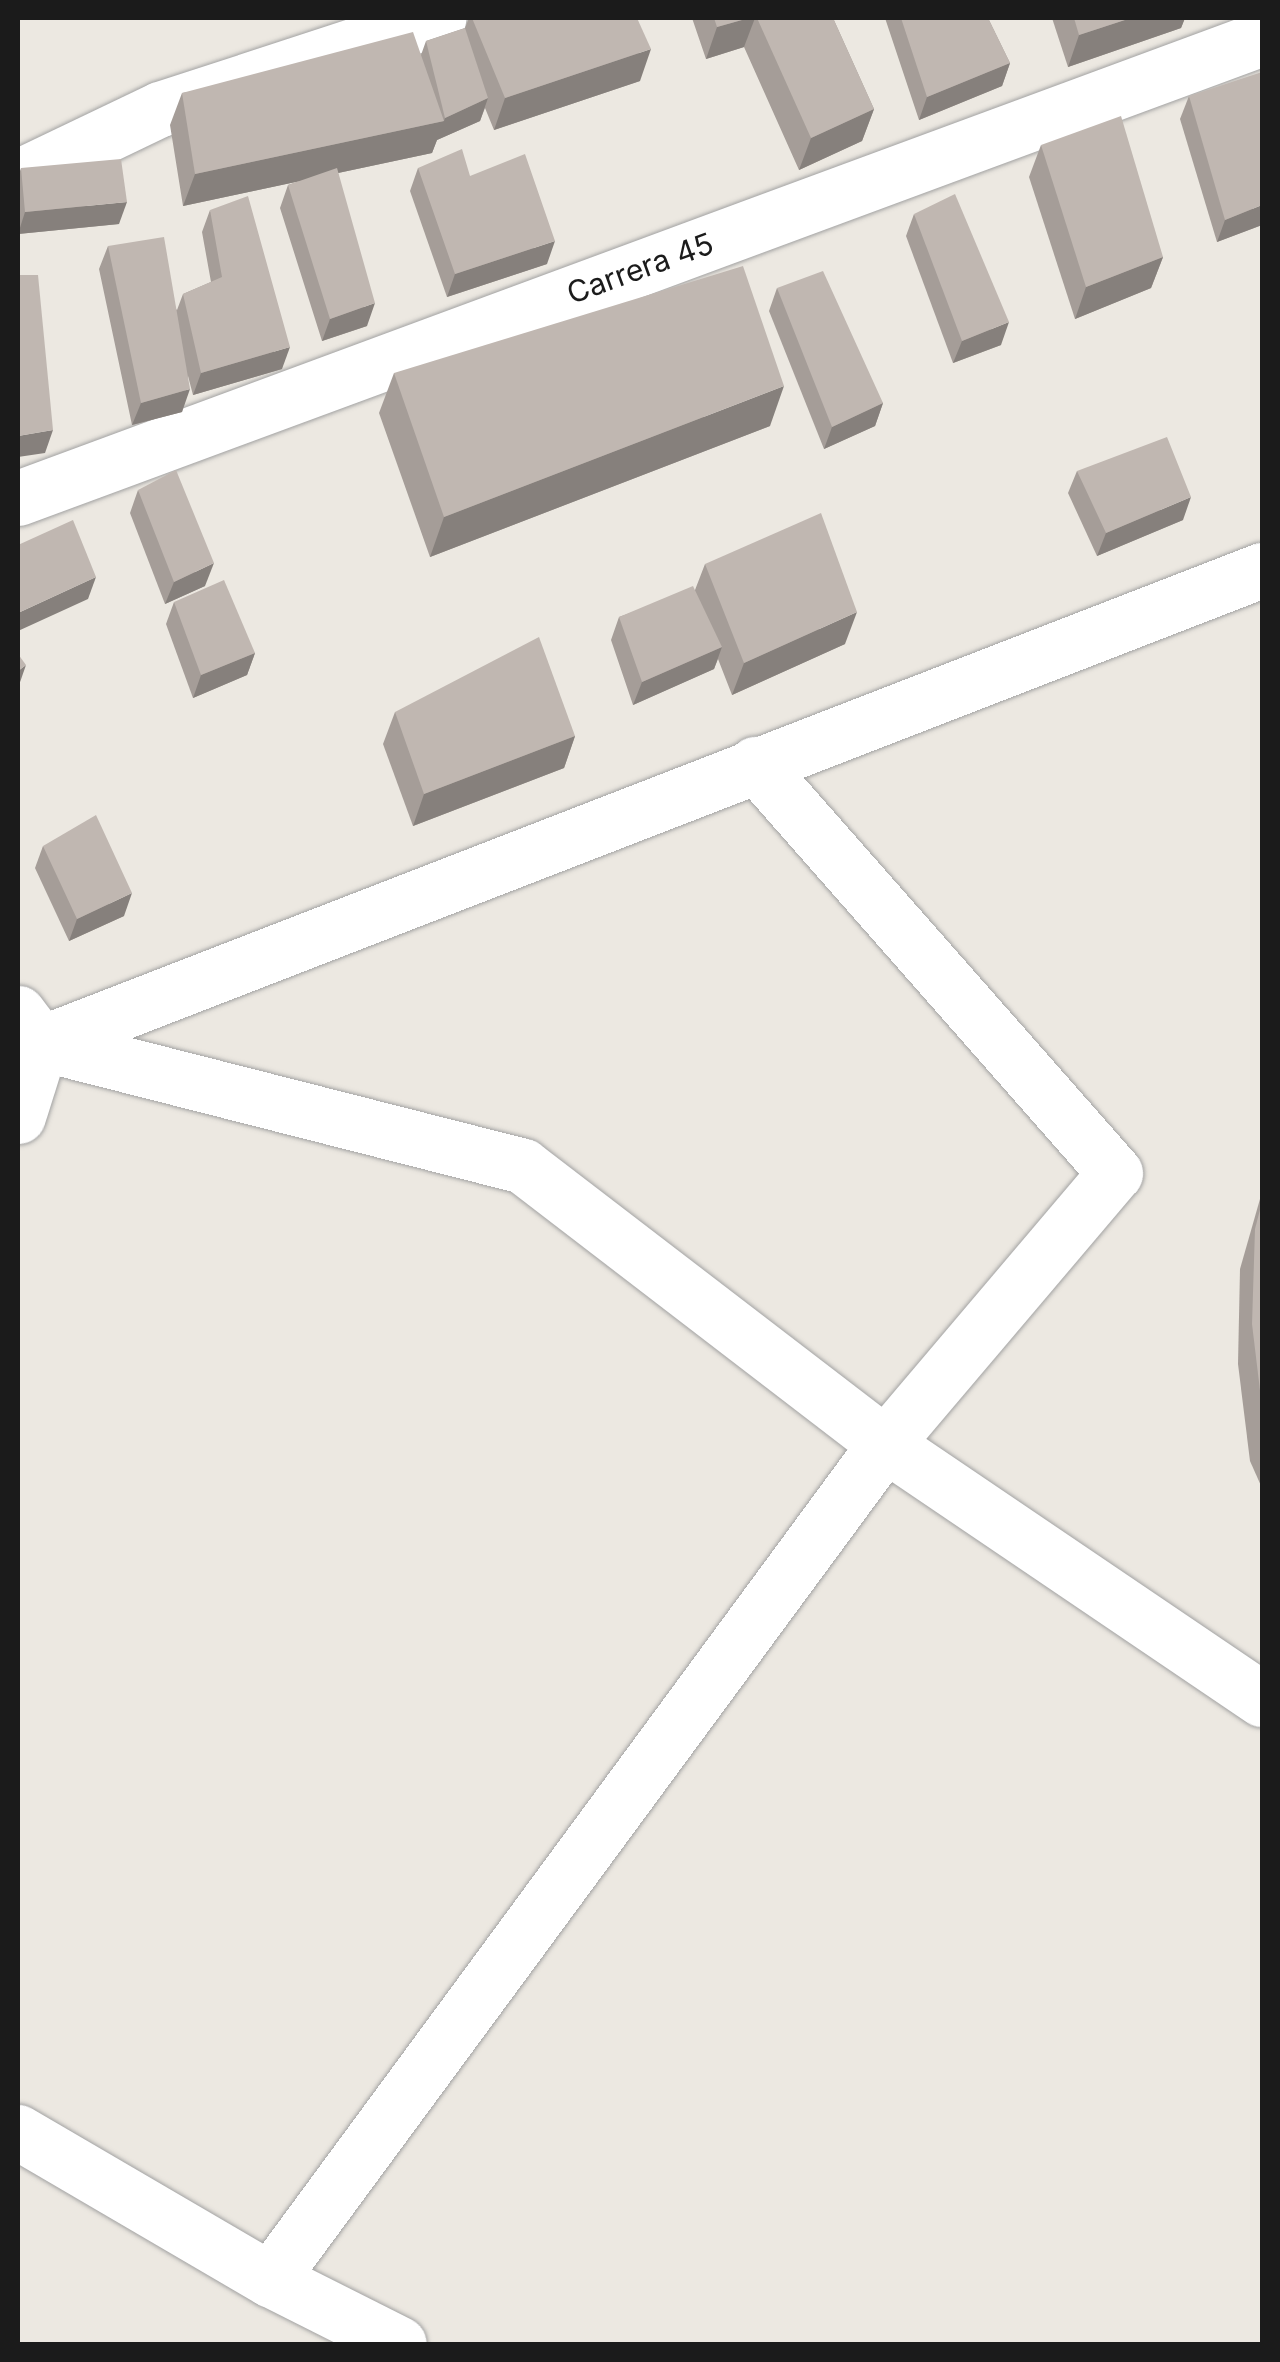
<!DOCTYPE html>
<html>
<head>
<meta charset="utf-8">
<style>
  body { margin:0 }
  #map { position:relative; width:1280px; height:2362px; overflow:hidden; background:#ece8e1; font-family:Inter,sans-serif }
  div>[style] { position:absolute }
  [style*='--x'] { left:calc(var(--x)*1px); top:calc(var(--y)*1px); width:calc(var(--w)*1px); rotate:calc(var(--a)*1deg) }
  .roads { filter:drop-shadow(0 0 2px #a2a2a2) drop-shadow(0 0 2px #a2a2a2) }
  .minor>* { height:55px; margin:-27.5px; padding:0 27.5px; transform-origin:27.5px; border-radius:27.5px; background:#fff }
  .wall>* { inset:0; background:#a59d98 }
  .shaded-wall>* { inset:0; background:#86807c }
  .building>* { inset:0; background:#c0b7b1 }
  span { translate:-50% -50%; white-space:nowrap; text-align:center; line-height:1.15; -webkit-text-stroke:10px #fff; paint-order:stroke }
  .street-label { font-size:30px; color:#1b1b1b }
  .frame { position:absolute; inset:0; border:20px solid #1b1b1b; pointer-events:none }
</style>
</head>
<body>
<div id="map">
  <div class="roads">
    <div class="minor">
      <i style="--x:18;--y:177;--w:157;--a:-25.6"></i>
      <i style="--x:160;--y:109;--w:293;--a:-18.1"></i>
      <i style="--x:18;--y:498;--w:1326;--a:-20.29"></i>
      <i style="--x:18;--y:1013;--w:38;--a:53"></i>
      <i style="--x:41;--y:1043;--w:497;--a:14.3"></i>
      <i style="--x:523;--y:1166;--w:456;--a:37.5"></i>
      <i style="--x:885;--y:1444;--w:455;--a:34.1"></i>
      <i style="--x:34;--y:1046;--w:1317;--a:-21.19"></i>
      <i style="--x:18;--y:1116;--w:77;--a:-72.5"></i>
      <i style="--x:18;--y:2132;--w:292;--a:30.3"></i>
      <i style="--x:270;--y:2279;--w:144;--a:26.7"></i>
      <i style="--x:270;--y:2279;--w:1037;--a:-53.63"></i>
      <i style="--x:885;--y:1444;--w:355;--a:-49.7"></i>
      <i style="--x:1115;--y:1173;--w:545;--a:-131.35"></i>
    </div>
  </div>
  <div class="wall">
    <i style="clip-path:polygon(469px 18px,637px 18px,640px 81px,494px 130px,485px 108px,480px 121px,437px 140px,432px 153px,338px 173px,367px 326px,322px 341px,280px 208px,288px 185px,300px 181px,183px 206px,170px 125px,182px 93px,421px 55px,426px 41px,465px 28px)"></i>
    <i style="clip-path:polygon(692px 18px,833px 18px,874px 109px,862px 141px,799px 170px,744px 47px,706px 59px)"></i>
    <i style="clip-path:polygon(885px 18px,988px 18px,1010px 63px,1002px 86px,919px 120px)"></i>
    <i style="clip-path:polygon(1052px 18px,1185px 18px,1181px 28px,1068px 67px)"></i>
    <i style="clip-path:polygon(1189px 96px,1262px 225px,1217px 242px,1180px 119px)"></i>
    <i style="clip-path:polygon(1041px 145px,1163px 257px,1151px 288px,1075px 319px,1029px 177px)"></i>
    <i style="clip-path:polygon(21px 168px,119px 224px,18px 234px,18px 177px)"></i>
    <i style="clip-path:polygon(418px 168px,470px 176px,547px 264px,447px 297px,410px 191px)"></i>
    <i style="clip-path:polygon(210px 210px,282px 369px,193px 395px,188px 376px,182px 412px,132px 425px,99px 269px,108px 246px,177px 310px,183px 294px,211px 282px,202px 232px)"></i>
    <i style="clip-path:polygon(914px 214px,1001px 345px,953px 363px,906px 236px)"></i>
    <i style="clip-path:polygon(777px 288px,883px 403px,875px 426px,824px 449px,769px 311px)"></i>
    <i style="clip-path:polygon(394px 373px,770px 426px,430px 557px,379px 413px)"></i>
    <i style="clip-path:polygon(1077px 471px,1183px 520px,1097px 556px,1068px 493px)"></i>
    <i style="clip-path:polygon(138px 490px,205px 586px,165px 604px,130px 513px)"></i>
    <i style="clip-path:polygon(705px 564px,845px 644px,732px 695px,718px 659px,714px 669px,633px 705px,611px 640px,619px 617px,695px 590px)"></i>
    <i style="clip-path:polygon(174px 602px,255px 653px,247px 675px,193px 698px,166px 624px)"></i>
    <i style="clip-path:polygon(395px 712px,575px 736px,564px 768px,413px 826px,383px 744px)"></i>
    <i style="clip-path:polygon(43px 846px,124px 916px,69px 941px,35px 868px)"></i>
    <i style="clip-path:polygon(1262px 1192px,1262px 1488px,1250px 1461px,1238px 1364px,1240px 1269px)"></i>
  </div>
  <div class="shaded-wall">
    <i style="clip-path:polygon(749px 18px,755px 18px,744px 47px,706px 59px,717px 27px)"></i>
    <i style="clip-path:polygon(1131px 18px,1185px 18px,1181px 28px,1068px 67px,1079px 35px)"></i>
    <i style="clip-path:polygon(651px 49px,640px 81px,494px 130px,505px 98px)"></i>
    <i style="clip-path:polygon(1010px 63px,1002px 86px,919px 120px,927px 97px)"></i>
    <i style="clip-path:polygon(488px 98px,480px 121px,437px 140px,432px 153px,183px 206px,195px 174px,444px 121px,445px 118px)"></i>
    <i style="clip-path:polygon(874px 109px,862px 141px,799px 170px,811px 138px)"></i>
    <i style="clip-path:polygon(127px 202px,119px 224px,18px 234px,25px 212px)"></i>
    <i style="clip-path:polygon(1262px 205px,1262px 225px,1217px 242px,1225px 220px)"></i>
    <i style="clip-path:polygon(555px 241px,547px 264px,447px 297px,455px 274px)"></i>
    <i style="clip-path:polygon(1163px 257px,1151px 288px,1075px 319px,1086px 287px)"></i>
    <i style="clip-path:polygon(375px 303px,367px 326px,322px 341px,330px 319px)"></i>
    <i style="clip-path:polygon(1009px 322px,1001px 345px,953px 363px,962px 341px)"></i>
    <i style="clip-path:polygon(290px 347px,282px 369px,193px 395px,201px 373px)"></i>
    <i style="clip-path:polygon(784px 386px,770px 426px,430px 557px,444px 517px)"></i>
    <i style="clip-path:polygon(190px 389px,182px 412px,132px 425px,141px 403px)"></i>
    <i style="clip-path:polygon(883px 403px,875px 426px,824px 449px,832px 427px)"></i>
    <i style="clip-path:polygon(53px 430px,45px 453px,18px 457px,18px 436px)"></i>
    <i style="clip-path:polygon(1191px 497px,1183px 520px,1097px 556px,1106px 533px)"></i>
    <i style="clip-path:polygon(214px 563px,205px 586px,165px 604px,174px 582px)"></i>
    <i style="clip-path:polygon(96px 577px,88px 599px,18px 631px,18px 613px)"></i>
    <i style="clip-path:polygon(857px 612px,845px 644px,732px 695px,744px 663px)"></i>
    <i style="clip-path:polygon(722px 647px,714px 669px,633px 705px,642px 682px)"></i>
    <i style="clip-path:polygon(255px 653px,247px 675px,193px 698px,201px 675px)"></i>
    <i style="clip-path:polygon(26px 665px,18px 688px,18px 671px)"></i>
    <i style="clip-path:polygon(575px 736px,564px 768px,413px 826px,424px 794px)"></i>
    <i style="clip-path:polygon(132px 893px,124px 916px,69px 941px,77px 919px)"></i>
  </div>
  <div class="building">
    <i style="clip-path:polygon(472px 18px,637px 18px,651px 49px,505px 98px)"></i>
    <i style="clip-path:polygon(714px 18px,749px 18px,717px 27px)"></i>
    <i style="clip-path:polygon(757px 18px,833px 18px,874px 109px,811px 138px)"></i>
    <i style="clip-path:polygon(901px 18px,988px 18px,1010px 63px,927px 97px)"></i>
    <i style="clip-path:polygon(1074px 18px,1131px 18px,1079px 35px)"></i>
    <i style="clip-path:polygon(465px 28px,488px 98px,445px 118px,426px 41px)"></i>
    <i style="clip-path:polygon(413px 32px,444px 121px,195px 174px,182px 93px)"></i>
    <i style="clip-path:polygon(1262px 72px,1262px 205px,1225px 220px,1189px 96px)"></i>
    <i style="clip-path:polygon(1121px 116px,1163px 257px,1086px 287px,1041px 145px)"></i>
    <i style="clip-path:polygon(462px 149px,470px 176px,525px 154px,555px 241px,455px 274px,418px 168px)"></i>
    <i style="clip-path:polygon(121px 159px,127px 202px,25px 212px,21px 168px)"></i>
    <i style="clip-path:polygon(337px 168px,375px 303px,330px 319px,288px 185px)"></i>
    <i style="clip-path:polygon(955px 194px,1009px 322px,962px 341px,914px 214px)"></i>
    <i style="clip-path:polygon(248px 196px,290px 347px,201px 373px,183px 294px,222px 277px,210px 210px)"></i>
    <i style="clip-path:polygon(164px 237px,190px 389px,141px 403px,108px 246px)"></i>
    <i style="clip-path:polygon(743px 266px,784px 386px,444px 517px,394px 373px)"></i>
    <i style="clip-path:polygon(823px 271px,883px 403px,832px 427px,777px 288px)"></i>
    <i style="clip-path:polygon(18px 275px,38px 275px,53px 430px,18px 436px)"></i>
    <i style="clip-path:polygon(1167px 437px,1191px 497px,1106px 533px,1077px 471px)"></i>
    <i style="clip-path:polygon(176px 470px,214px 563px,174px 582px,138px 490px)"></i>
    <i style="clip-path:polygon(821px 513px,857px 612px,744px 663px,705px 564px)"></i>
    <i style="clip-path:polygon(73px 520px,96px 577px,18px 613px,18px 545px)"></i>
    <i style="clip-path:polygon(224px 580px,255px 653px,201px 675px,174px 602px)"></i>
    <i style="clip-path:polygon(693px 586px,722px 647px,642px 682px,619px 617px)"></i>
    <i style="clip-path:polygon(539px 637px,575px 736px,424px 794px,395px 712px)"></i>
    <i style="clip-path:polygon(18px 654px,26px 665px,18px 671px)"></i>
    <i style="clip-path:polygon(96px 815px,132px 893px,77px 919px,43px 846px)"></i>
    <i style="clip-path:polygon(1262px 1202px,1262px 1407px,1252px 1324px,1255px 1229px)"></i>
  </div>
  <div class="street-label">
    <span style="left:640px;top:268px;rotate:-20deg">Carrera 45</span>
  </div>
  <div class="frame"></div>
</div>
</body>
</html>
